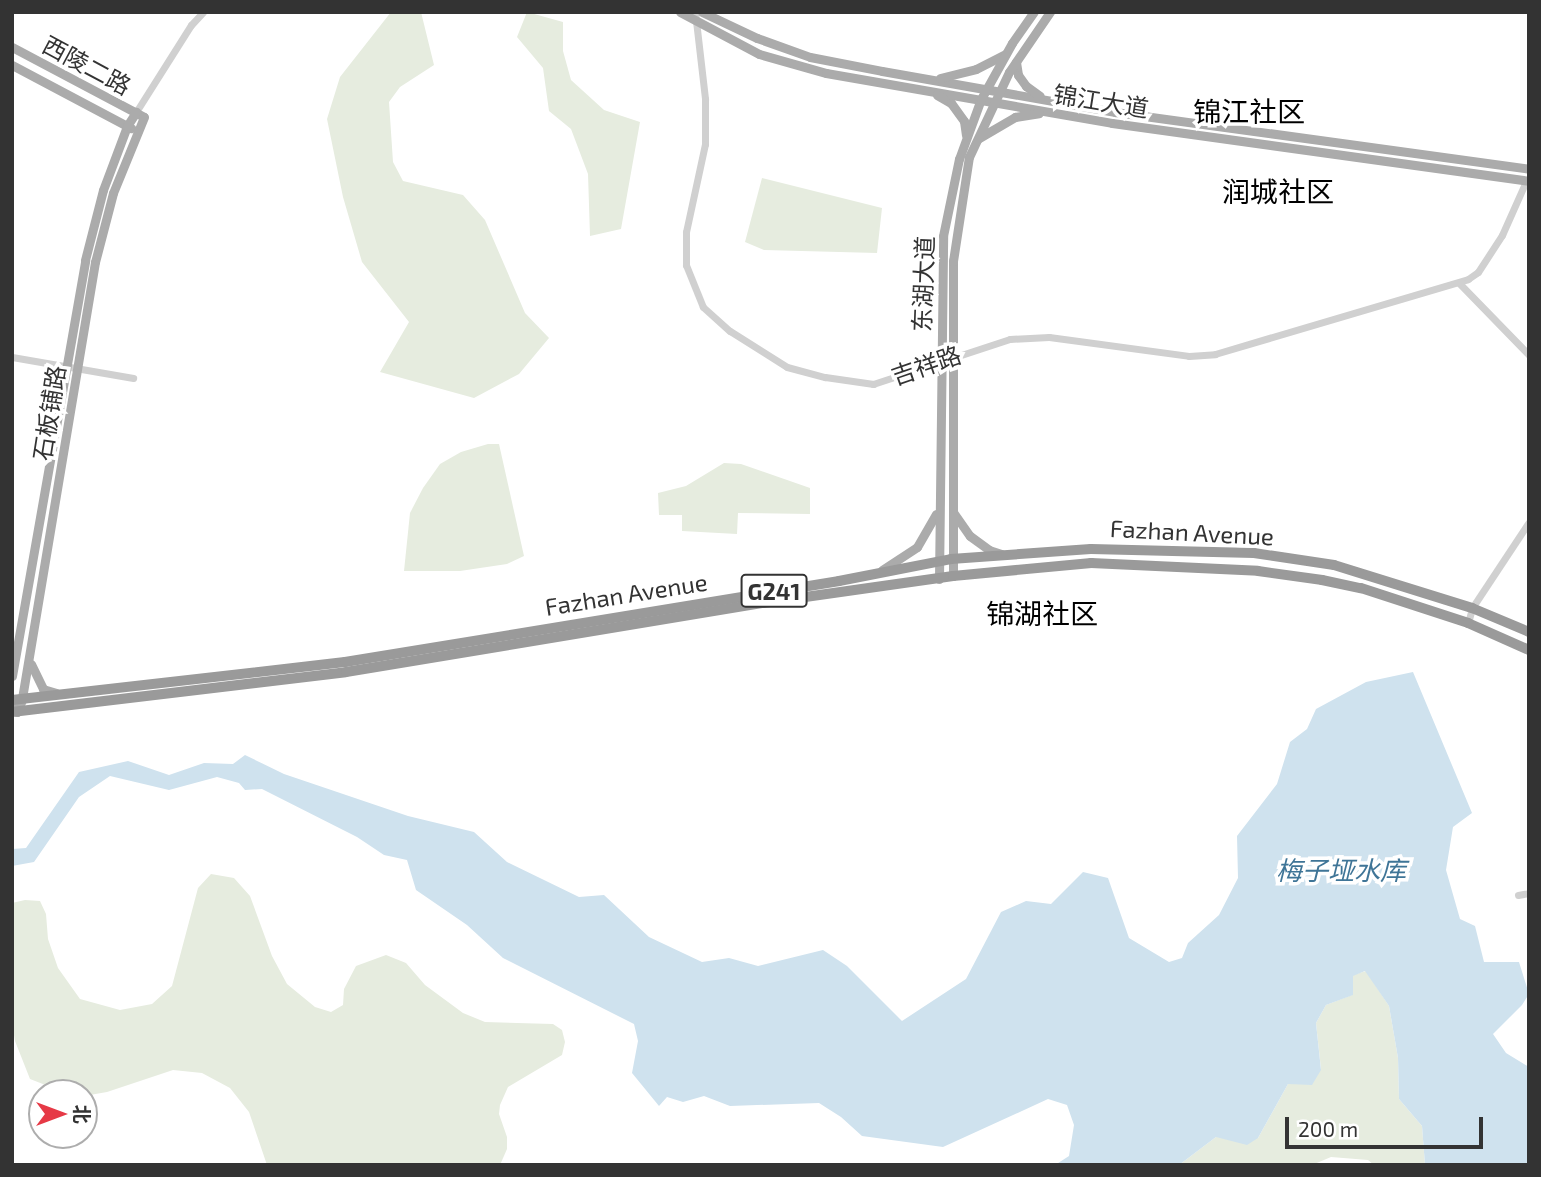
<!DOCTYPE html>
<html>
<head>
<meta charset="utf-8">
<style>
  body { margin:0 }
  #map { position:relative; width:1541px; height:1177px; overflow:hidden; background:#fff; font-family:"Exo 2","Noto Sans SC",sans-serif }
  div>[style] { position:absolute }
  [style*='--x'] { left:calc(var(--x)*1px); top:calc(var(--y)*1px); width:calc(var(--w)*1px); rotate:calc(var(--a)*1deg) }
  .green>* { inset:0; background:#e6ecdf }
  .water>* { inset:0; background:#cfe2ee }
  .minor>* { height:7px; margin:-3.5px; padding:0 3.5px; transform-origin:3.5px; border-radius:3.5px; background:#d0d0d0 }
  .major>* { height:9px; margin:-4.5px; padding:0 4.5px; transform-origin:4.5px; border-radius:4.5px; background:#ababab }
  .highway>* { height:10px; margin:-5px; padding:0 5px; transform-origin:5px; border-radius:5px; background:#9a9a9a }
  span { translate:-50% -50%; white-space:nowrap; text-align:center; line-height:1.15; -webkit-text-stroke:7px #fff; paint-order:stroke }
  .shield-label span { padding:2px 5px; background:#fff; border:2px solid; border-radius:5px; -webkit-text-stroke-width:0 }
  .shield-label { font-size:23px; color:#333; font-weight:700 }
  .street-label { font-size:24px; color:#333 }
  .water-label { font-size:26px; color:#3f7597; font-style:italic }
  .quarter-label { font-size:28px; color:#000 }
  .frame { position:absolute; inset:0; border:14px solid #333; pointer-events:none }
  .north { position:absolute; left:28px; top:1079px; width:70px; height:70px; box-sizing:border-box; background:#fff; border:2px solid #adadad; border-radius:50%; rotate:90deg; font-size:19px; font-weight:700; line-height:28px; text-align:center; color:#333 }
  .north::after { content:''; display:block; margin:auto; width:24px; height:32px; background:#e63946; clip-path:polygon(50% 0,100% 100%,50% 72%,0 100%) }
  .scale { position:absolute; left:1285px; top:1117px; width:198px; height:32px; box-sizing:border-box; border:4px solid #333; border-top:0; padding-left:9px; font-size:21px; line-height:24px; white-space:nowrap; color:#333; -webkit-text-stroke:5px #fff; paint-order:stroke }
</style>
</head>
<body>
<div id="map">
  <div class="green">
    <i style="clip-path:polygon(391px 12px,421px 12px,434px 65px,400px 87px,389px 102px,393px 162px,403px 181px,463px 195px,485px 220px,525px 313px,549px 338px,519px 374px,474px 398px,380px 372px,409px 322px,362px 262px,343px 197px,327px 119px,340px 77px)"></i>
    <i style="clip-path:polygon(527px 12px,563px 22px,563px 51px,571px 80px,604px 110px,640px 122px,621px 229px,590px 236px,588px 174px,571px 129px,549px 111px,543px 68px,517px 37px)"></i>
    <i style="clip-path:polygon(762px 178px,882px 208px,877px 253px,764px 250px,745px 242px)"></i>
    <i style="clip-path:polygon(488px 444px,499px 444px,524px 556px,507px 564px,460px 571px,404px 571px,410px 513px,423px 488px,440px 464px,461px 452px)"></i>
    <i style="clip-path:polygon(724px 463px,741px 464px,810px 488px,810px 514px,738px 513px,737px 534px,682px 531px,682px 515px,659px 515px,658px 493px,686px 486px)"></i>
    <i style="clip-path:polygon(211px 874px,234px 878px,250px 896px,272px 956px,287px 984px,315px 1007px,331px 1012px,343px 1005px,344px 989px,356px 966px,386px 955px,406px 963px,425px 985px,463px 1013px,485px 1022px,553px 1024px,562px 1030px,565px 1042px,562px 1055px,508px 1087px,500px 1105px,499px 1114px,507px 1137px,507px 1149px,500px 1165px,267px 1165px,249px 1112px,230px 1088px,202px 1073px,173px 1070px,107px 1092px,84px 1096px,84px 1093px,66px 1093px,30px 1079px,15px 1041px,12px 1023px,12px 903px,25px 900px,40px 901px,46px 914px,48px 939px,58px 968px,80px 999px,120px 1010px,152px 1004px,172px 986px,198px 888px)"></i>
    <i style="clip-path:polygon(1366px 971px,1389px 1006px,1398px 1058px,1399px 1099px,1422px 1126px,1425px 1165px,1374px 1165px,1368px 1160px,1331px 1157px,1312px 1165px,1179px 1165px,1216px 1137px,1258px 1138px,1288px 1084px,1321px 1069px,1316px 1023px,1326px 1005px,1352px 995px,1353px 975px)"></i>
  </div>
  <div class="water">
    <i style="clip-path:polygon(1413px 672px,1472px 813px,1453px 827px,1446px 870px,1460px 919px,1475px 926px,1484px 962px,1519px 962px,1529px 994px,1522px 1005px,1493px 1034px,1506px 1053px,1529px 1067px,1529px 1165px,1425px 1165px,1422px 1126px,1399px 1099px,1398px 1058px,1389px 1006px,1365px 971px,1353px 976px,1353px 995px,1326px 1005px,1316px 1023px,1321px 1070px,1312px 1085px,1288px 1084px,1258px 1138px,1247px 1145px,1216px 1137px,1179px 1165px,1055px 1165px,1069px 1156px,1074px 1125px,1067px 1105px,1048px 1099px,943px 1147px,862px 1136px,841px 1117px,819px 1103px,730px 1106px,704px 1096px,683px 1102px,667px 1097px,659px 1106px,632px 1073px,638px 1041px,634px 1024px,503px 958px,467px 925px,416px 890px,407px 860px,384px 855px,357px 837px,262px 789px,245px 790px,239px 783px,217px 777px,169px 790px,110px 776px,79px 797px,34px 862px,12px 866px,12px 849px,26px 848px,79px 772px,128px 761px,169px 775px,204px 763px,233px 764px,245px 755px,284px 774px,408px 816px,474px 832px,507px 862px,579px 897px,604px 895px,649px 937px,702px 962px,729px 958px,758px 966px,823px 950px,847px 966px,902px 1021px,966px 979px,1001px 912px,1026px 901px,1051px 904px,1083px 872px,1108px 878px,1129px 938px,1169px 962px,1182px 958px,1188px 943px,1219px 915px,1238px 878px,1237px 836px,1277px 784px,1290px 742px,1307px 729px,1316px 709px,1366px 682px)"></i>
  </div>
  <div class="minor">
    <i style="--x:695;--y:12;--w:88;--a:83.4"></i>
    <i style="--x:705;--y:99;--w:45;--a:90"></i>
    <i style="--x:705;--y:144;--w:90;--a:102.2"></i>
    <i style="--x:686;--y:232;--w:33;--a:90"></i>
    <i style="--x:686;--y:265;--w:45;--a:68"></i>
    <i style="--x:703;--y:307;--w:36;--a:42"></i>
    <i style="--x:730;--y:331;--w:67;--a:32.3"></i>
    <i style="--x:787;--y:367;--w:39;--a:15"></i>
    <i style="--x:825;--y:377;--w:49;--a:8.3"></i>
    <i style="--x:873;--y:384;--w:144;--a:-18.2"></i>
    <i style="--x:1010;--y:339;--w:39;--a:-3"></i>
    <i style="--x:1049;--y:337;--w:141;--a:7.7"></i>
    <i style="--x:1189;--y:356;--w:26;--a:-4"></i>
    <i style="--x:1215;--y:354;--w:264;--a:-16.5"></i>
    <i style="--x:1468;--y:279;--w:12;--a:-35"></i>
    <i style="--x:1478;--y:272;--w:44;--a:-57"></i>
    <i style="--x:1502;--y:235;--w:59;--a:-66"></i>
    <i style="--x:136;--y:112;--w:103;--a:-57.7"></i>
    <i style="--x:191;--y:25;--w:18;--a:-47"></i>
    <i style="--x:1459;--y:283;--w:100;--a:45.8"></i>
    <i style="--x:12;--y:357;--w:123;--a:9.8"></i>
    <i style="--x:1468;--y:623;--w:16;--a:-75"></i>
    <i style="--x:1472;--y:608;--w:103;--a:-56.5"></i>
    <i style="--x:1518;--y:895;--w:11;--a:-10"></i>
  </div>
  <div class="major">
    <i style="--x:680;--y:12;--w:89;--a:28"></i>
    <i style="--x:759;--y:54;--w:70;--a:15.8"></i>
    <i style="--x:826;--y:73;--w:290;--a:9.9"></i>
    <i style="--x:1112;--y:123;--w:421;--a:7.9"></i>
    <i style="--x:702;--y:12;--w:61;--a:25.3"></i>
    <i style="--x:757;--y:38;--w:56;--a:19.7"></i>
    <i style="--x:810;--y:57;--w:73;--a:11"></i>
    <i style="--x:882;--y:71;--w:237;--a:10"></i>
    <i style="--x:1115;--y:112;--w:418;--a:7.8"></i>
    <i style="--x:12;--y:47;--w:149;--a:27.9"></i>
    <i style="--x:144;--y:117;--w:82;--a:112.2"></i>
    <i style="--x:113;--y:193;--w:71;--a:104.6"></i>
    <i style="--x:95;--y:262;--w:444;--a:99.5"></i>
    <i style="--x:22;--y:700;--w:13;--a:113"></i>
    <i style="--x:17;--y:712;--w:8;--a:-130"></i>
    <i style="--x:1016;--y:62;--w:13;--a:81"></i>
    <i style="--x:1018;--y:75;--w:14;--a:54"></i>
    <i style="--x:1026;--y:86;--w:17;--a:36"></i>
    <i style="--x:12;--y:65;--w:135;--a:27.9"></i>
    <i style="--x:940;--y:78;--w:37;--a:-14"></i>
    <i style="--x:976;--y:69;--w:33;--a:-27"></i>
    <i style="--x:937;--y:95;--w:16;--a:30"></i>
    <i style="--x:951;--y:103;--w:22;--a:54"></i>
    <i style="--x:964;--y:121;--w:14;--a:82"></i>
    <i style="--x:979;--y:138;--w:42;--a:-30.3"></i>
    <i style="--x:1015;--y:117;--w:24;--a:-9"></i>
    <i style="--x:953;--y:512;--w:29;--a:55"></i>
    <i style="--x:970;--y:536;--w:24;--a:36"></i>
    <i style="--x:989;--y:550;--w:13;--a:18"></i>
    <i style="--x:882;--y:570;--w:42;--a:-33.3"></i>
    <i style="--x:917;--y:547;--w:38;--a:-60"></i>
    <i style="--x:953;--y:576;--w:315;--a:-90"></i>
    <i style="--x:953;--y:261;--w:105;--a:-81.3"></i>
    <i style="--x:969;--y:157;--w:94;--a:-64.8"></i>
    <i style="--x:1009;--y:72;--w:73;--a:-55.7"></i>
    <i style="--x:939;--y:579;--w:343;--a:-89.3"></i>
    <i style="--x:943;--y:236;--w:79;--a:-78.3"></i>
    <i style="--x:959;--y:159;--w:64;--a:-69.9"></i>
    <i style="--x:981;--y:99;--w:64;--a:-61"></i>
    <i style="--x:1012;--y:43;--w:38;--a:-55"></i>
    <i style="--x:31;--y:664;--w:28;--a:64"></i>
    <i style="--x:43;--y:689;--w:14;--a:17"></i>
    <i style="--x:12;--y:676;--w:422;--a:-80"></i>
    <i style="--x:85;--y:260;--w:72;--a:-75.6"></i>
    <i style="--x:103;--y:190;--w:68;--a:-69.4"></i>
    <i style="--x:127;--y:126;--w:17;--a:-57"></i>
  </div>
  <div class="highway">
    <i style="--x:12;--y:700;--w:335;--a:-6.5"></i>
    <i style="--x:345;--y:662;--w:501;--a:-9.31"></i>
    <i style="--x:839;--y:581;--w:114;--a:-11.1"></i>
    <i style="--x:951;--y:559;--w:140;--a:-4.1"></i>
    <i style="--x:1091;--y:549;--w:163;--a:1.4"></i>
    <i style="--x:1254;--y:553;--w:81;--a:8.5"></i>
    <i style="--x:1334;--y:565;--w:145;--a:17.3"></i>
    <i style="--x:1472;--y:608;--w:62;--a:22.8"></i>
    <i style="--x:12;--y:712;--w:336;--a:-6.8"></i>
    <i style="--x:346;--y:672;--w:423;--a:-9.4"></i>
    <i style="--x:763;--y:603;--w:192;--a:-8.1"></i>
    <i style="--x:953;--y:576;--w:139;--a:-5.4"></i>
    <i style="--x:1091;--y:563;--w:167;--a:2.7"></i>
    <i style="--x:1258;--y:571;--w:65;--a:8"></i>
    <i style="--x:1322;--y:580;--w:40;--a:12"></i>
    <i style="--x:1361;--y:588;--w:113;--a:18.1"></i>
    <i style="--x:1468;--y:623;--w:67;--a:23.9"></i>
  </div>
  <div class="shield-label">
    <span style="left:774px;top:591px">G241</span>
  </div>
  <div class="street-label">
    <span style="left:87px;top:65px;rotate:28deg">西陵二路</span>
    <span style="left:1101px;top:101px;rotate:9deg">锦江大道</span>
    <span style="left:923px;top:284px;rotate:-88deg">东湖大道</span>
    <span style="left:926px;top:365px;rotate:-19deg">吉祥路</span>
    <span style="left:49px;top:413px;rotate:-81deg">石板铺路</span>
    <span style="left:1192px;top:532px;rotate:3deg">Fazhan Avenue</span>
    <span style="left:626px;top:594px;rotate:-9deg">Fazhan Avenue</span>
  </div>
  <div class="water-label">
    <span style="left:1341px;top:870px">梅子垭水库</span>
  </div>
  <div class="quarter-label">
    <span style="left:1249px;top:111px">锦江社区</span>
    <span style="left:1278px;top:191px">润城社区</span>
    <span style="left:1042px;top:613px">锦湖社区</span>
  </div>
  <div class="frame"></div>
  <div class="north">北</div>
  <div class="scale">200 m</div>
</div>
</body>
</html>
